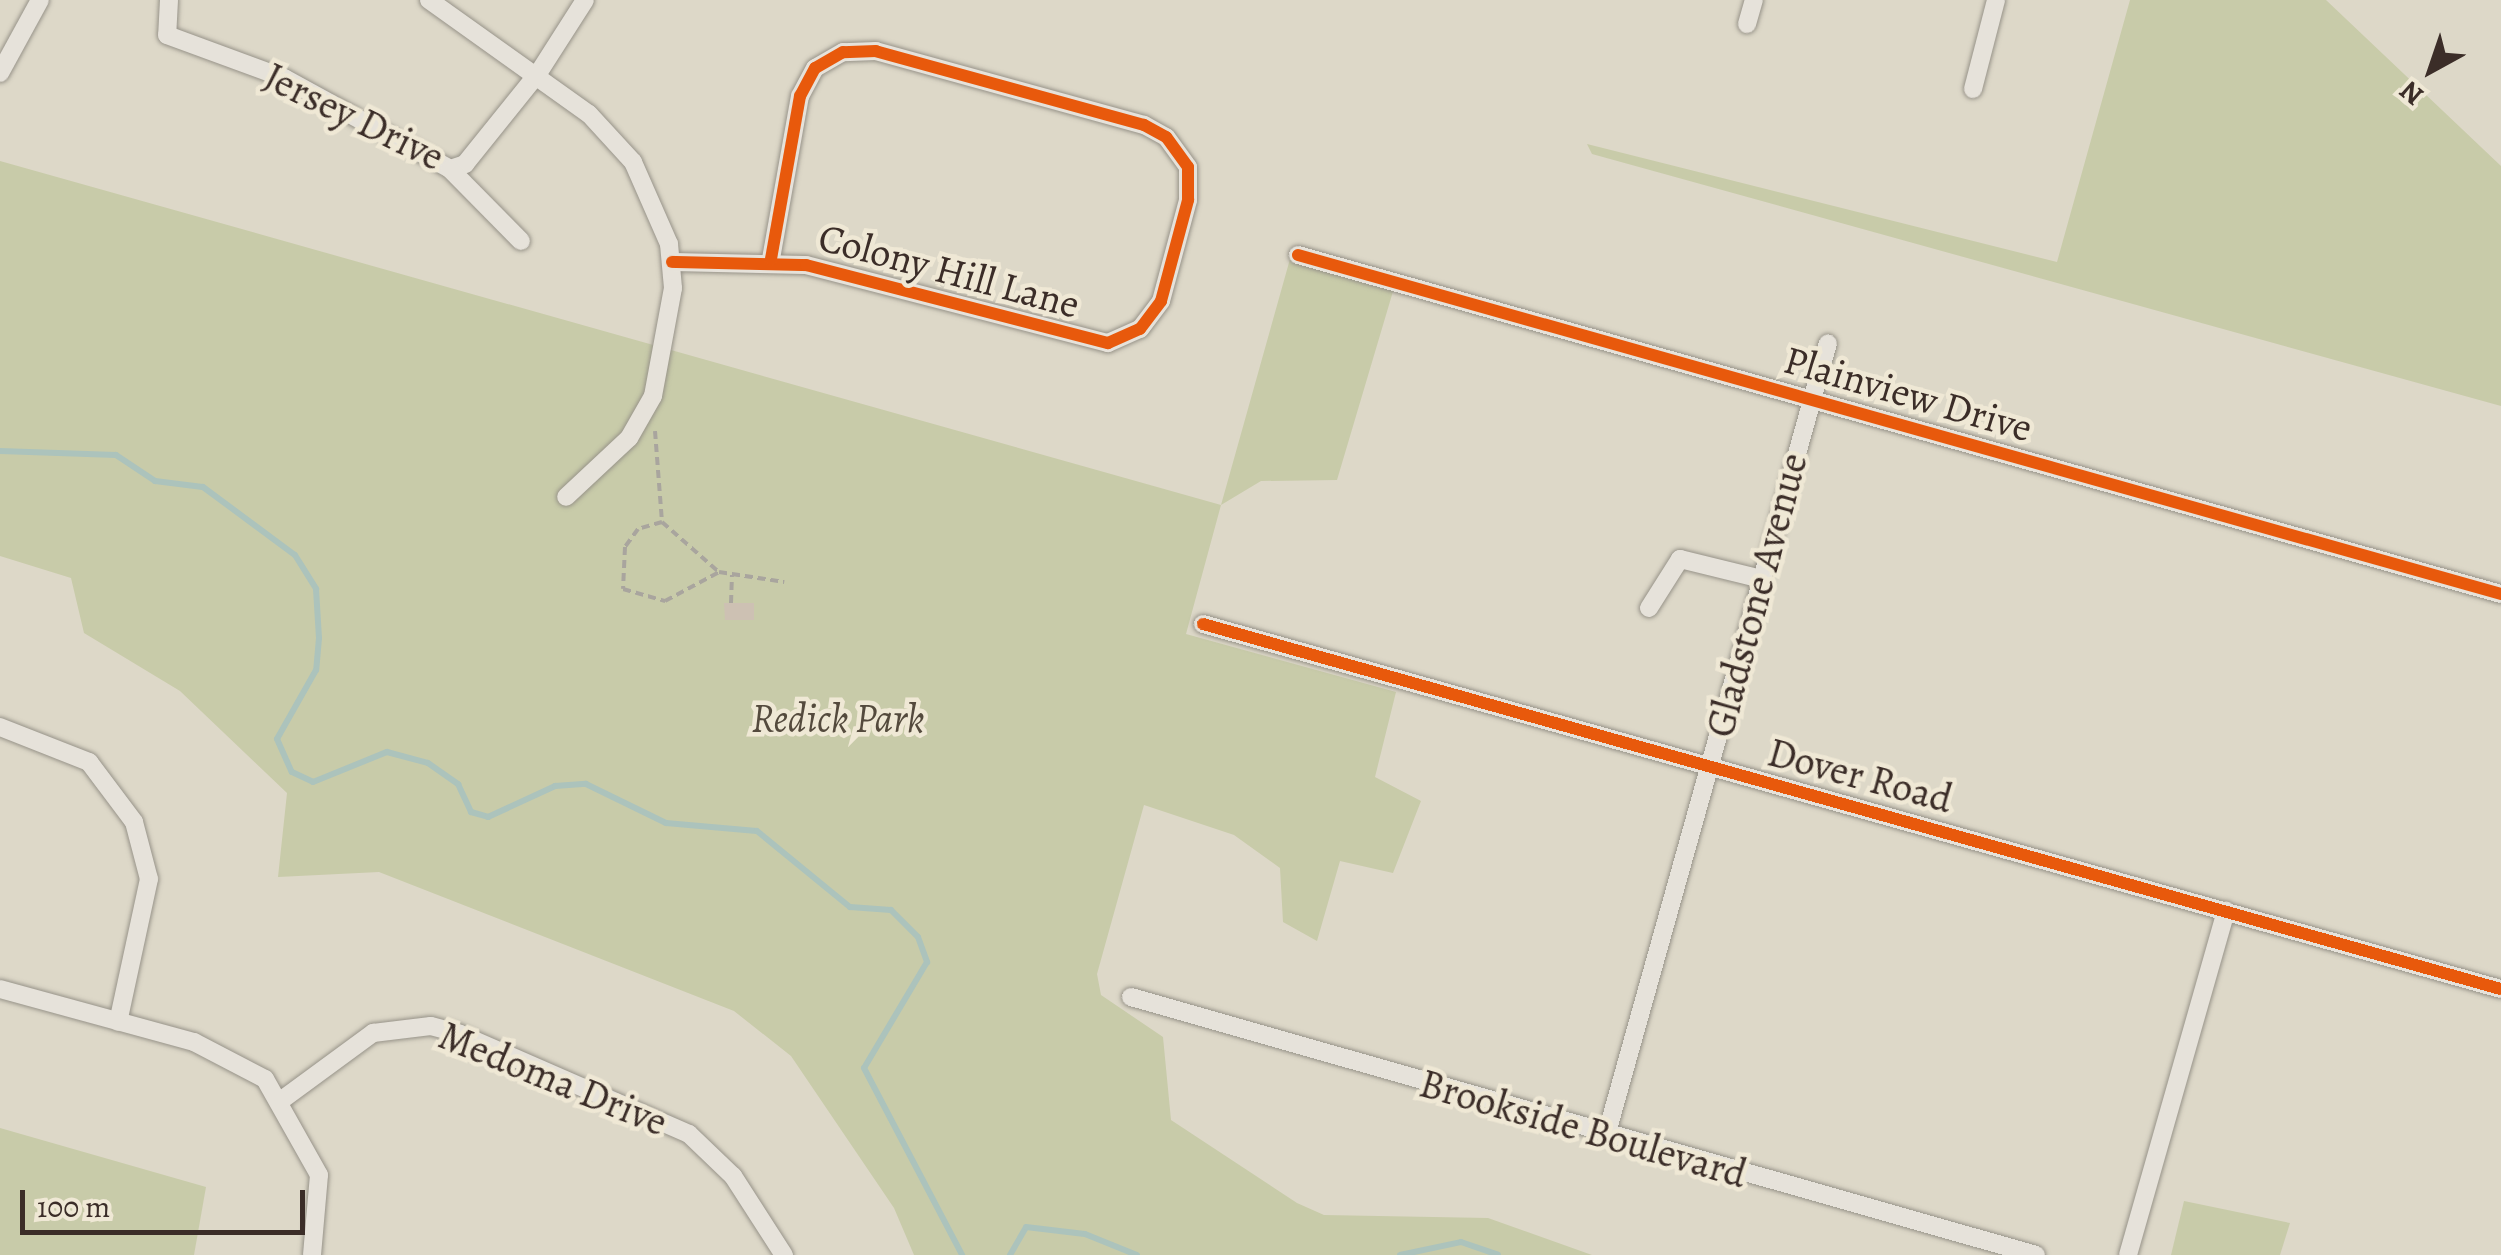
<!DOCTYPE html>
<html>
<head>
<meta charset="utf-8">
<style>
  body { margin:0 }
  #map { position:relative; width:2501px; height:1255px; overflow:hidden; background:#ddd8c8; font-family:Alegreya,serif }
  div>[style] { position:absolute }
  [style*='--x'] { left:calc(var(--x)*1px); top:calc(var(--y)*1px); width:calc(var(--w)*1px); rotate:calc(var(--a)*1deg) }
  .green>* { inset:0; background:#c8cba9 }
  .stream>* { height:6px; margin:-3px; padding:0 3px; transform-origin:3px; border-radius:3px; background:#acc3bc }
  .building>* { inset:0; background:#cdc1b3 }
  .path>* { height:4px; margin-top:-2px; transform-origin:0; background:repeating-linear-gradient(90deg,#a9a59e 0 8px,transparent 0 13px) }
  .roads { filter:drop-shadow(0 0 2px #979389) drop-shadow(0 0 2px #979389) }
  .minor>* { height:18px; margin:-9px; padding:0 9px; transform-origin:9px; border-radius:9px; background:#e6e2da }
  .cycleway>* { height:12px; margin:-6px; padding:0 6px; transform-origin:6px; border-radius:6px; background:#e8590c }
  span { translate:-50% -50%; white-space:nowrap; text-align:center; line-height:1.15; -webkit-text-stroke:9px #efe8d5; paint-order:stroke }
  .street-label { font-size:40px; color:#3b2d28 }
  .park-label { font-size:40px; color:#544a3d; font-style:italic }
  .north { position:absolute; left:2381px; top:20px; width:100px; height:100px; -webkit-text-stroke:8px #efe8d5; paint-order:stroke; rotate:220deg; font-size:28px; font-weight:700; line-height:40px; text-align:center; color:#3b2d28 }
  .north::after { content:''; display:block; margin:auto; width:35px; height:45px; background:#3b2d28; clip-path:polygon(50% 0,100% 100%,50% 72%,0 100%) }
  .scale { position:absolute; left:20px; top:1190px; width:285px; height:45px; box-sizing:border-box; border:5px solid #3b2d28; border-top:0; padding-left:12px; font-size:30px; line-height:35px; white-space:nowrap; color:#3b2d28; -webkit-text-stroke:8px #efe8d5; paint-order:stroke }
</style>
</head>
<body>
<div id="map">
  <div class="green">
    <i style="clip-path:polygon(2130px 0,2326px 0,2501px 166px,2501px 406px,1592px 154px,1587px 144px,2057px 262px)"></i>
    <i style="clip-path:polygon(0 161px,1221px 505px,1290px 259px,1394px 288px,1337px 480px,1261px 481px,1221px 505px,1186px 634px,1396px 692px,1375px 777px,1421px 801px,1393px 873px,1340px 861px,1317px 941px,1283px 922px,1280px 868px,1234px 835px,1144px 805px,1097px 974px,1101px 995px,1163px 1037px,1171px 1120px,1297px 1203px,1324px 1215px,1488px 1218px,1592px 1255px,914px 1255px,894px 1208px,791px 1056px,734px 1011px,379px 872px,278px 877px,287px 793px,180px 691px,84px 633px,71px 578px,0 556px)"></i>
    <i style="clip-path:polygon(0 1128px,206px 1187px,194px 1255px,0 1255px)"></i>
    <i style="clip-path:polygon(2184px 1201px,2290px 1223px,2280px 1255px,2171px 1255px)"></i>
  </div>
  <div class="stream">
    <i style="--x:0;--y:451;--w:116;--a:2"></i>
    <i style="--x:116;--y:455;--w:47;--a:33.7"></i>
    <i style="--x:155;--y:481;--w:48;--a:7.1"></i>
    <i style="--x:203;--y:487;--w:114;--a:36.5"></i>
    <i style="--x:295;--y:555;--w:40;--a:58"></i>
    <i style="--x:316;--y:589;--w:49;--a:86.5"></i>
    <i style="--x:319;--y:638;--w:32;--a:95"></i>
    <i style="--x:316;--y:670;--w:79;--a:119.5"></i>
    <i style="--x:277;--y:739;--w:36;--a:66"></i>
    <i style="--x:292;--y:772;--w:23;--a:25"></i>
    <i style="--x:313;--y:782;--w:80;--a:-22.1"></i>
    <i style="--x:387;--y:752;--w:42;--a:15"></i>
    <i style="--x:428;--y:763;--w:37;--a:35"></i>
    <i style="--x:458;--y:784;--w:31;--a:65"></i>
    <i style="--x:471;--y:812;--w:18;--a:16"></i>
    <i style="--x:488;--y:817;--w:74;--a:-24.8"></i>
    <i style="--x:555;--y:786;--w:31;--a:-4"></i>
    <i style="--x:586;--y:784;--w:89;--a:26"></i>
    <i style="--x:666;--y:823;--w:91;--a:5"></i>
    <i style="--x:757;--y:831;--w:120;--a:39.3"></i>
    <i style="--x:850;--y:907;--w:41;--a:4.2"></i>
    <i style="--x:891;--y:910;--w:38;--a:45"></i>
    <i style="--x:918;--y:937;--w:27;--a:70"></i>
    <i style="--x:927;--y:962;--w:123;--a:120.7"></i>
    <i style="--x:864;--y:1068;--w:211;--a:62.3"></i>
    <i style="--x:1010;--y:1255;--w:32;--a:-60"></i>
    <i style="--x:1026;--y:1227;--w:59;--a:6.8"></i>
    <i style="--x:1085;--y:1234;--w:56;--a:22"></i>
    <i style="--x:1400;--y:1255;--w:62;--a:-12"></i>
    <i style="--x:1461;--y:1242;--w:39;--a:19"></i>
  </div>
  <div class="building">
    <i style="clip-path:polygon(724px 603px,754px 603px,754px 620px,725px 620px)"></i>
  </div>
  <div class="path">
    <i style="--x:655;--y:431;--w:91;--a:85.6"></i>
    <i style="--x:662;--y:522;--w:76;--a:41.3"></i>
    <i style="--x:719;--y:572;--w:66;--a:8.7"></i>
    <i style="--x:662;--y:522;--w:25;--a:164"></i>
    <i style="--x:638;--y:529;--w:22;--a:126"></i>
    <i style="--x:625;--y:547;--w:42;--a:92.7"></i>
    <i style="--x:623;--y:589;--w:44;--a:15.9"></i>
    <i style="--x:665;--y:601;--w:61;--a:-28.2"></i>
    <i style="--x:731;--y:603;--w:28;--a:-88"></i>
  </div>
  <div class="roads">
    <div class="minor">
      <i style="--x:169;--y:0;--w:35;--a:93"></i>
      <i style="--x:167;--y:35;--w:125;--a:20.2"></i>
      <i style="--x:284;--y:78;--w:189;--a:28.7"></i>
      <i style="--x:450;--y:169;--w:16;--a:-18"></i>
      <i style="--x:465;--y:164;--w:118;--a:-51.2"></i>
      <i style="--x:539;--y:72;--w:85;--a:-57.4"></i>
      <i style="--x:429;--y:0;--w:196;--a:35.5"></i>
      <i style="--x:589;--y:114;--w:65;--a:47.5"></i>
      <i style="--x:633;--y:162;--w:90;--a:66.3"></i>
      <i style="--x:669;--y:244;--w:44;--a:84.8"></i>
      <i style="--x:673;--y:288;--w:110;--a:100.5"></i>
      <i style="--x:653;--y:396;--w:48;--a:119.7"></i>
      <i style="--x:629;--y:438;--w:86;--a:136.9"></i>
      <i style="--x:1747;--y:24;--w:25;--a:-74"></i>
      <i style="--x:0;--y:73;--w:83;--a:-61.3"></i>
      <i style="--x:1973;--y:89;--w:92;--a:-75.5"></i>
      <i style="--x:450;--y:169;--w:101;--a:45.4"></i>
      <i style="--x:1298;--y:255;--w:1250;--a:15.74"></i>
      <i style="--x:672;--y:262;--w:134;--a:1.3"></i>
      <i style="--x:806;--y:265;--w:312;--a:14.5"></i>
      <i style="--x:1108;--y:343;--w:35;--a:-24"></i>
      <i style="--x:1140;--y:329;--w:35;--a:-53"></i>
      <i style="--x:1161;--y:301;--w:105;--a:-75"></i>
      <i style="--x:1188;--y:200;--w:33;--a:-90"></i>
      <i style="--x:1188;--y:167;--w:37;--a:-126"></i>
      <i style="--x:1166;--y:137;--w:25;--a:-151"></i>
      <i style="--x:1144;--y:125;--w:278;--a:-164.6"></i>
      <i style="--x:876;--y:51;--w:33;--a:178"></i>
      <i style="--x:843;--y:52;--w:32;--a:150"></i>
      <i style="--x:815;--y:68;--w:32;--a:118"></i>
      <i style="--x:800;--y:96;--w:166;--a:100.1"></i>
      <i style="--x:1649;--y:608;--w:58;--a:-57.7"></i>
      <i style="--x:1680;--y:559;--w:84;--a:13.7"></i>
      <i style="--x:1203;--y:624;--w:1348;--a:15.71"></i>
      <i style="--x:0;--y:727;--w:96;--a:21.5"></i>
      <i style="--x:89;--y:762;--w:75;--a:53.1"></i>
      <i style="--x:134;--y:822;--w:59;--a:75.3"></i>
      <i style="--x:149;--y:879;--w:146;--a:102.2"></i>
      <i style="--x:0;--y:989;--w:201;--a:15.3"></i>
      <i style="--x:194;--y:1042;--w:80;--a:27.5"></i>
      <i style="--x:265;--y:1079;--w:110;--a:60.6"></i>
      <i style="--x:319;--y:1175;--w:80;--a:95"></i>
      <i style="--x:1131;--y:997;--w:941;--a:15.91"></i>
      <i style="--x:283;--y:1099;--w:112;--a:-36.3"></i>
      <i style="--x:373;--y:1033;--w:58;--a:-6.9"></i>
      <i style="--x:431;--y:1026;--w:30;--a:15"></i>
      <i style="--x:460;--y:1034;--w:250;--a:23.6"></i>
      <i style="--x:689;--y:1134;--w:61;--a:43.7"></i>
      <i style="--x:733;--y:1176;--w:94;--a:57.2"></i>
      <i style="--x:1606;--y:1136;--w:823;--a:-74.36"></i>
      <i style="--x:2128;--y:1255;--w:358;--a:-74.1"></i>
    </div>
  </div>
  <div class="cycleway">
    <i style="--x:1298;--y:255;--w:1250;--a:15.74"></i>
    <i style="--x:672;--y:262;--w:134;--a:1.3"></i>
    <i style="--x:806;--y:265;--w:312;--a:14.5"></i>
    <i style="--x:1108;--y:343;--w:35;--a:-24"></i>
    <i style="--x:1140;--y:329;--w:35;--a:-53"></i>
    <i style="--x:1161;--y:301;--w:105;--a:-75"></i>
    <i style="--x:1188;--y:200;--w:33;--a:-90"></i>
    <i style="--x:1188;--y:167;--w:37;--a:-126"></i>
    <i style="--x:1166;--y:137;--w:25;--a:-151"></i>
    <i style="--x:1144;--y:125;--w:278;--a:-164.6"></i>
    <i style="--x:876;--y:51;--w:33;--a:178"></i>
    <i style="--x:843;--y:52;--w:32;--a:150"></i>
    <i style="--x:815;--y:68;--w:32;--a:118"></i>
    <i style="--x:800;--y:96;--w:166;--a:100.1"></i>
    <i style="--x:1203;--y:624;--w:1348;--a:15.71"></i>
  </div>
  <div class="street-label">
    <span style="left:354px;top:117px;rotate:26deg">Jersey Drive</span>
    <span style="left:949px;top:271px;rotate:15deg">Colony Hill Lane</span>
    <span style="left:1908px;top:394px;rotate:16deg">Plainview Drive</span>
    <span style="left:1757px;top:595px;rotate:-75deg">Gladstone Avenue</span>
    <span style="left:1860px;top:776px;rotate:15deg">Dover Road</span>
    <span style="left:553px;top:1079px;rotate:22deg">Medoma Drive</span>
    <span style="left:1583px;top:1129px;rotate:16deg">Brookside Boulevard</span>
  </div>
  <div class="park-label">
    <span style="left:838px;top:719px">Redick Park</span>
  </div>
  <div class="north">N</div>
  <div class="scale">100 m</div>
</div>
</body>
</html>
